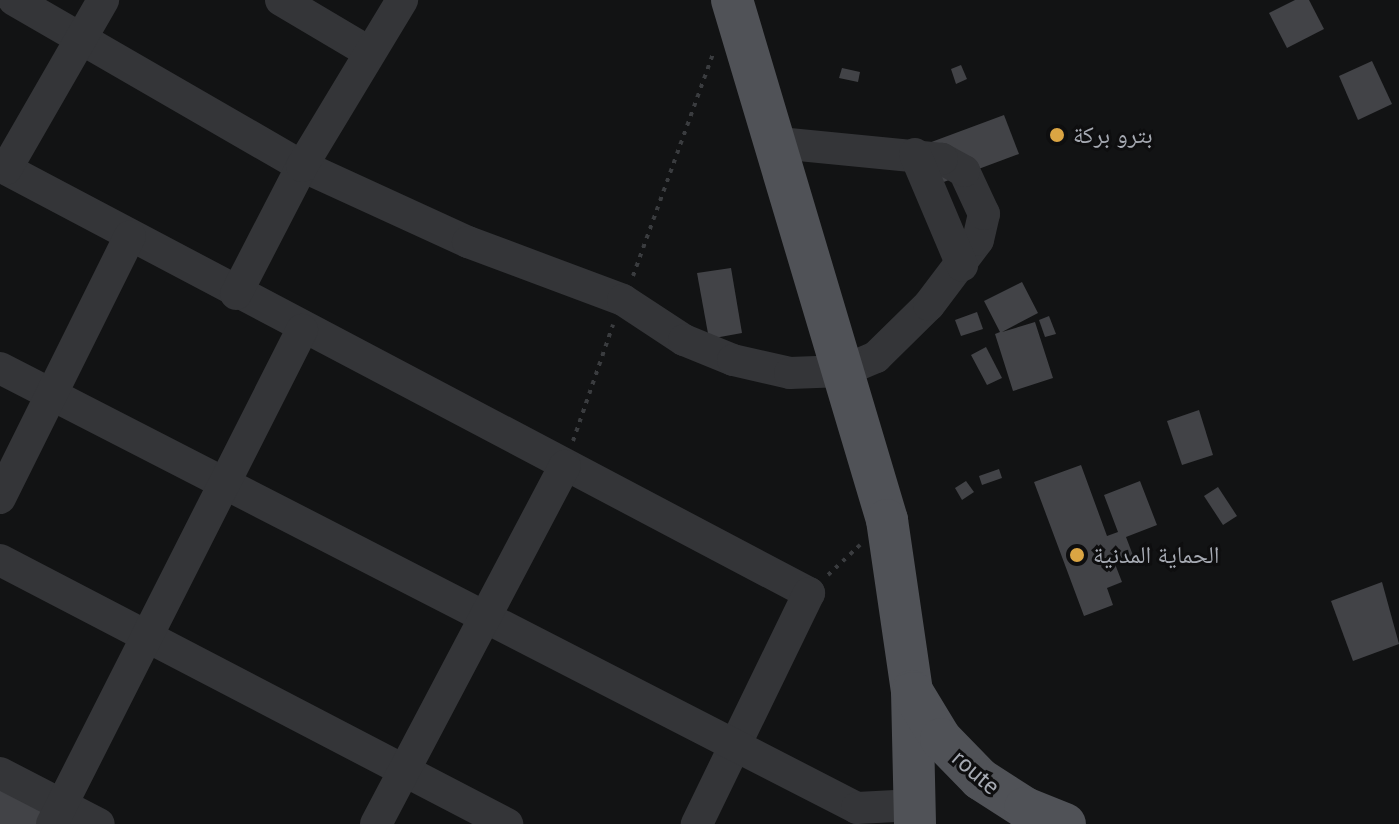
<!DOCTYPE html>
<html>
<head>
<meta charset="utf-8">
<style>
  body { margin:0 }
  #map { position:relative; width:1399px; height:824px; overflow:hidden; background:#121314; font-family:"PT Sans","Noto Naskh Arabic",sans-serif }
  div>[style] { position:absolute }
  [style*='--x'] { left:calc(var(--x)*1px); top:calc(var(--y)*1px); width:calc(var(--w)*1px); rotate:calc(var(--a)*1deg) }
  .building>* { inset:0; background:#424347 }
  .path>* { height:4px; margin-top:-2px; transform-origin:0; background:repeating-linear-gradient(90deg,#3a3c3f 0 4px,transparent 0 10px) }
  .minor>* { height:32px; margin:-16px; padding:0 16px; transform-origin:16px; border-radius:16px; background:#343538 }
  .major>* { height:42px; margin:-21px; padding:0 21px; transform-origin:21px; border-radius:21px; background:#505257 }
  .dots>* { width:22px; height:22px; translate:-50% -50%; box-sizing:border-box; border:4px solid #0e0e0f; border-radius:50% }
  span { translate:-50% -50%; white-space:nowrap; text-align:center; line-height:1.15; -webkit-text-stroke:6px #0e0e0f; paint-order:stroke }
  .poi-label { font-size:24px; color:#a6aab3 }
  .left { translate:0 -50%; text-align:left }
  .street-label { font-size:24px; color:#a6aab3 }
</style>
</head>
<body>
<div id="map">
  <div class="building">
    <i style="clip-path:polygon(1295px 0,1309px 0,1324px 29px,1287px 48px,1269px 13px)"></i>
    <i style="clip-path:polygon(1372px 61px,1392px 104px,1358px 120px,1339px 76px)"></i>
    <i style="clip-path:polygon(961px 65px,967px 79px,956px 84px,951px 69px)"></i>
    <i style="clip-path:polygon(842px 68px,860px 72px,858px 82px,839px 78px)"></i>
    <i style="clip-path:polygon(1004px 115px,1019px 154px,941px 183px,926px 144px)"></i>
    <i style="clip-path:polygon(731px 268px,742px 333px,709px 339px,697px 273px)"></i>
    <i style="clip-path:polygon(1022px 282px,1038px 313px,1002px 332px,1035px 322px,1053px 378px,1013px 391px,995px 334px,1000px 332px,984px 301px)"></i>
    <i style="clip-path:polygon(977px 312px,983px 329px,961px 336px,955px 320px)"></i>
    <i style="clip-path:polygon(1049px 316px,1056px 334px,1045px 337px,1039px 320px)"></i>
    <i style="clip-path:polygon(986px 347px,1002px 378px,987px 385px,971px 355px)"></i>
    <i style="clip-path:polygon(1199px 410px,1213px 455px,1182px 465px,1167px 421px)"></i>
    <i style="clip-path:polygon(1081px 465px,1107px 536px,1118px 532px,1104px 495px,1140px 481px,1157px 525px,1126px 537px,1134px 558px,1115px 564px,1122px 582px,1107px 588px,1113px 605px,1084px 616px,1034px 482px)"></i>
    <i style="clip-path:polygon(999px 469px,1002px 478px,982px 485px,979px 476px)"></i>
    <i style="clip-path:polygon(966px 481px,974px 492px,962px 500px,955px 488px)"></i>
    <i style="clip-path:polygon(1218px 487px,1237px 516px,1223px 525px,1204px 496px)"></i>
    <i style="clip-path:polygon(1382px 582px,1399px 644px,1353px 661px,1331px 601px)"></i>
    <i style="clip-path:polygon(0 788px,44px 810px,37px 824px,0 824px)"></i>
  </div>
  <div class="path">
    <i style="--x:633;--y:276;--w:239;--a:-70.2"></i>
    <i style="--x:573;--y:441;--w:123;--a:-71"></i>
    <i style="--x:828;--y:575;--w:44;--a:-43.2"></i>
  </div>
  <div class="minor">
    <i style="--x:14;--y:0;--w:332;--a:30"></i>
    <i style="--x:302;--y:166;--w:183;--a:24.6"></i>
    <i style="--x:468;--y:242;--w:165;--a:20.5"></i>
    <i style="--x:623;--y:300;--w:73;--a:33.3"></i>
    <i style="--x:684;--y:340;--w:53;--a:22.2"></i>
    <i style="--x:733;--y:360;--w:58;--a:12.8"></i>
    <i style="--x:790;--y:373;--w:53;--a:-2.2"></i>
    <i style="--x:843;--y:371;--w:36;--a:-23"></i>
    <i style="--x:876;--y:357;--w:74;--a:-44.5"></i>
    <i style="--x:929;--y:305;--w:81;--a:-53"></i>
    <i style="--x:978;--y:240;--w:27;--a:-77"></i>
    <i style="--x:984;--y:214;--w:47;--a:-114.9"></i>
    <i style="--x:964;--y:171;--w:25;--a:-151"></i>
    <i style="--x:942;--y:159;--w:164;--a:-174.4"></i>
    <i style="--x:281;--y:0;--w:102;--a:30.6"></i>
    <i style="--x:915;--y:154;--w:121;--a:67.1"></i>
    <i style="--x:0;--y:166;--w:915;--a:27.83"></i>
    <i style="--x:809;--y:593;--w:257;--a:115.9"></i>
    <i style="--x:6;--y:169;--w:195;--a:-60.1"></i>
    <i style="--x:236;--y:294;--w:144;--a:-62.7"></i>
    <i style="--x:302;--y:166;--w:194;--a:-58.9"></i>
    <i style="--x:0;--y:368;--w:963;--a:27.18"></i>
    <i style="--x:857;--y:808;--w:58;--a:-3"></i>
    <i style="--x:0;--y:498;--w:292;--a:-63.6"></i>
    <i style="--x:0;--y:560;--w:572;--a:27.51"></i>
    <i style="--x:0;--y:773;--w:111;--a:27.3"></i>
    <i style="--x:52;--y:824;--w:554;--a:-63.16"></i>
    <i style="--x:376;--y:824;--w:405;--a:-62.2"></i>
  </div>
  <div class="major">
    <i style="--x:732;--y:0;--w:543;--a:73.4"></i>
    <i style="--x:887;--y:520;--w:173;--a:81.7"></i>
    <i style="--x:912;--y:691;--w:133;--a:88.7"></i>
    <i style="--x:913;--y:693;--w:54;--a:58.7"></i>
    <i style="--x:941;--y:739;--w:56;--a:45.7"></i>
    <i style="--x:980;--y:779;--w:54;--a:32.8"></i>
    <i style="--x:1025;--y:808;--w:43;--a:21.8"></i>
  </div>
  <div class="dots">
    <i style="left:1057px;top:135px;background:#dba543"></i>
    <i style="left:1077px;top:555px;background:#dba543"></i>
  </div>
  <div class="poi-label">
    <span class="left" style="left:1073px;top:135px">بترو بركة</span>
    <span class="left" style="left:1093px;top:555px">الحماية المدنية</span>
  </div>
  <div class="street-label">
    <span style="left:976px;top:772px;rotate:41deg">route</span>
  </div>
</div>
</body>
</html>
